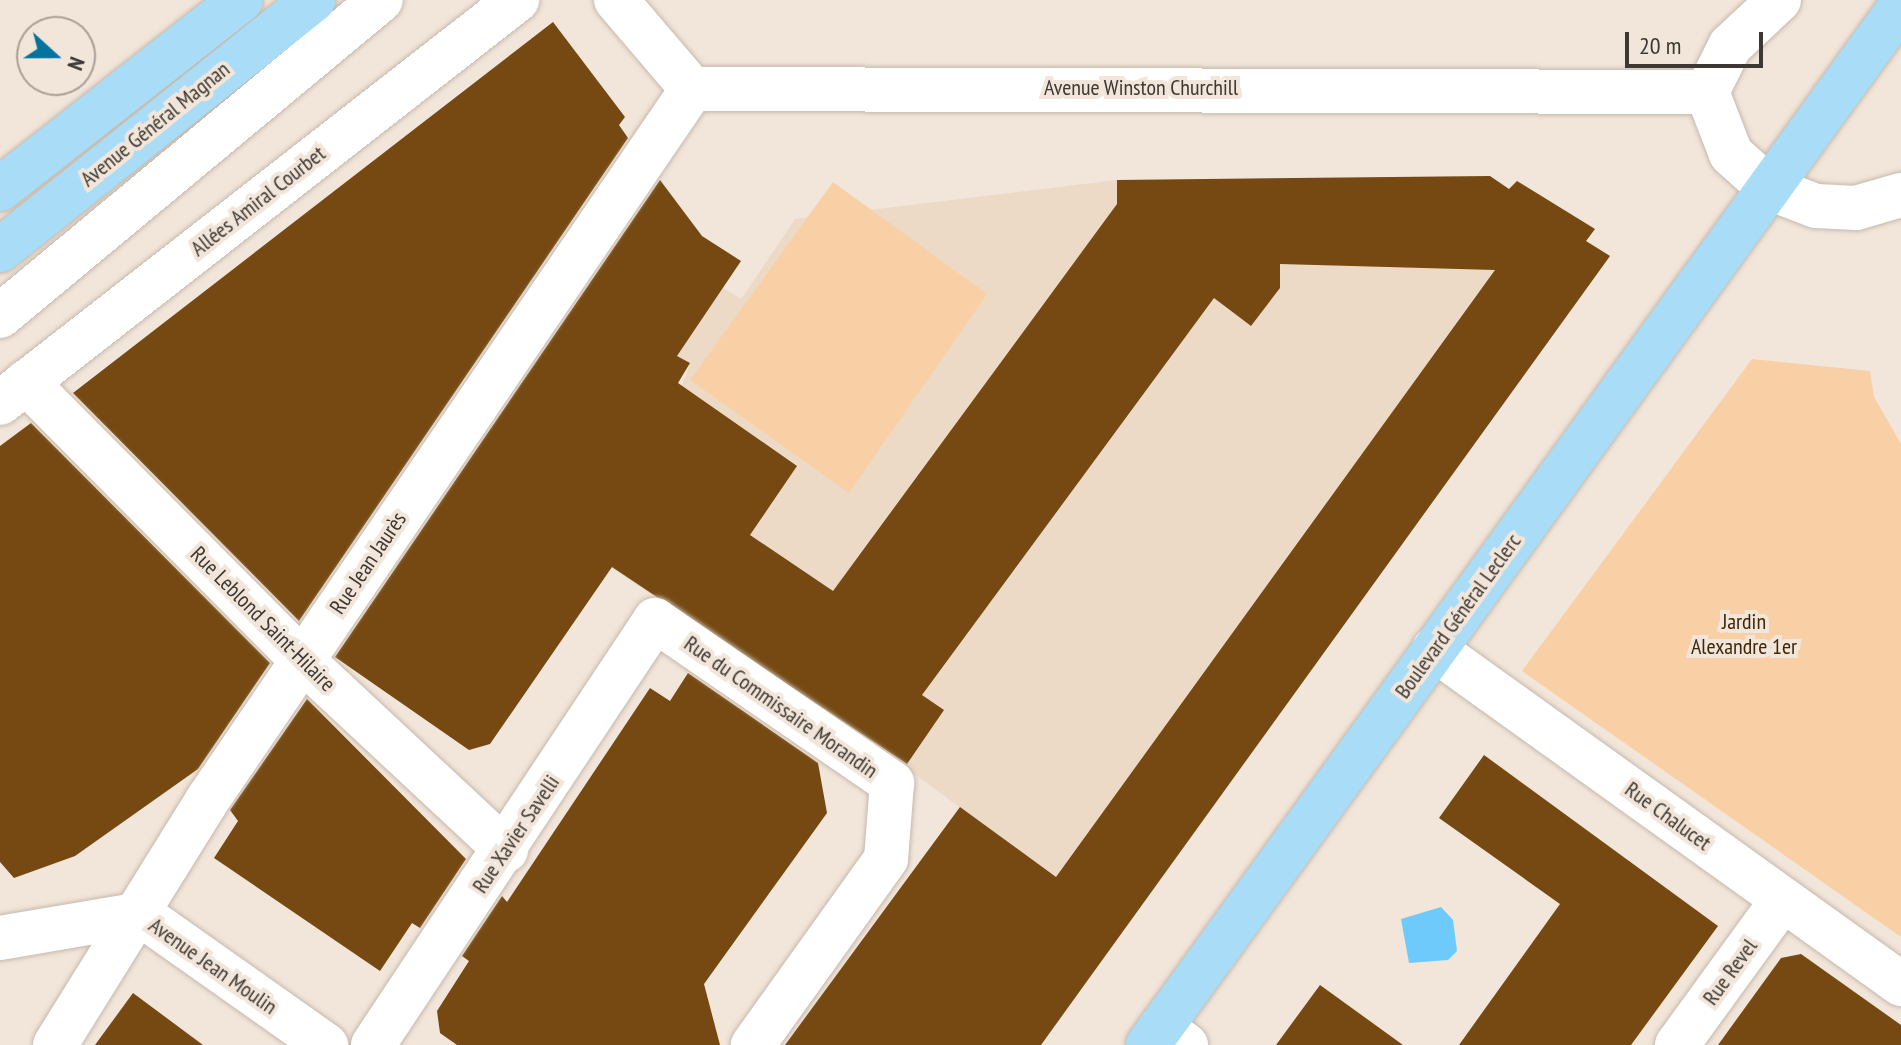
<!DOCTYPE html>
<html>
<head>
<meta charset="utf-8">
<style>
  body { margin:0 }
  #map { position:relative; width:1901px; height:1045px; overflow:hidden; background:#f2e5d9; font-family:"PT Sans Narrow",sans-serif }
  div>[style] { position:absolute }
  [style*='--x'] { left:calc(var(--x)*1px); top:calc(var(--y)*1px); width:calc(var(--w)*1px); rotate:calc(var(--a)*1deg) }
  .built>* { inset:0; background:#ecdac7 }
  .green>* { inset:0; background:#f9cfa5 }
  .water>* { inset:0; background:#6dcafb }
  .building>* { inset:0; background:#754911 }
  .roads { filter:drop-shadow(0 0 2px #c5b9ad) drop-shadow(0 0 2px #c5b9ad) }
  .minor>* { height:44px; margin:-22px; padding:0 22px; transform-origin:22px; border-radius:22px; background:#fff }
  .major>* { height:44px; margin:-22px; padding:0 22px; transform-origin:22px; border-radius:22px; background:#a9dcf7 }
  span { translate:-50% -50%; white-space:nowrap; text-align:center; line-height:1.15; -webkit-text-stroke:8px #f2e5d9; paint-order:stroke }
  .street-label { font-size:22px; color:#3d3833 }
  .park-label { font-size:22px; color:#3f2607 }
  .north { position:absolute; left:16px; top:16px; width:80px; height:80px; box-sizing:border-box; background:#f2e5d9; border:2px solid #aaa097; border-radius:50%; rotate:111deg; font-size:22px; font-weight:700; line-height:32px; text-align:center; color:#3d3833 }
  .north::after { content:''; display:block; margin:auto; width:28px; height:36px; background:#04749e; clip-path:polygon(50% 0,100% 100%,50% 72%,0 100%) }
  .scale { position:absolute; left:1625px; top:32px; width:138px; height:36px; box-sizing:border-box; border:4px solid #3d3833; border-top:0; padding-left:10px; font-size:24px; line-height:28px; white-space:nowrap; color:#3d3833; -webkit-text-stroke:6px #f2e5d9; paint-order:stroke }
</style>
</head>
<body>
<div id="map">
  <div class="built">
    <i style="clip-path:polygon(1117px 180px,1509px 189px,1517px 181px,1595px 229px,1586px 241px,1610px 256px,1125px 929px,905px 767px,612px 568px,690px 364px,677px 356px,723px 288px,741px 299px,795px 219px)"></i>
  </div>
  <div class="green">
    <i style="clip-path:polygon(833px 182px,987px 294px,849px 493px,690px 380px)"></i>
    <i style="clip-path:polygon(1752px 359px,1870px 371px,1874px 397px,1901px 444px,1901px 937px,1522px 671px)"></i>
  </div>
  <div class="water">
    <i style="clip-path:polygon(1441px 907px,1453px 920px,1457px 951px,1448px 960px,1409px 963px,1401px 919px)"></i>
  </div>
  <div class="building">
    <i style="clip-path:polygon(553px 22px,625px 117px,619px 125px,628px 138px,299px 621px,73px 393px)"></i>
    <i style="clip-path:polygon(1490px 176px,1509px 189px,1517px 181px,1595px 229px,1586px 241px,1610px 256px,1041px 1045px,785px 1045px,960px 807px,1056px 877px,1495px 270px,1280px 264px,1280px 288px,1251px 326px,1214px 298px,922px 695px,944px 710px,907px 764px,612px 567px,490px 744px,469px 750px,335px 657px,660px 180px,702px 236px,741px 261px,677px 356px,690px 363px,678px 383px,797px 466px,750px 535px,833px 591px,1117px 204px,1117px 180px)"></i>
    <i style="clip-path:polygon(31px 423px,270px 663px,198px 769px,75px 856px,14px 878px,0 862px,0 446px)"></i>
    <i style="clip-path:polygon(688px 673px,818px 763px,827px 813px,704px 984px,720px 1045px,457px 1045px,440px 1033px,437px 1011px,469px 961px,462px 956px,502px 896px,507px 902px,650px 688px,670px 701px)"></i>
    <i style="clip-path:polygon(307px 699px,466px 859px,420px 928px,412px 923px,380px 971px,214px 858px,238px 821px,230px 810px)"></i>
    <i style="clip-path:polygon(1484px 755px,1718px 926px,1631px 1045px,1459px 1045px,1560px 904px,1439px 818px)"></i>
    <i style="clip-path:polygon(1801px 954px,1901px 1025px,1901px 1045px,1718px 1045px,1781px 958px)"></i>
    <i style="clip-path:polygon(1320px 985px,1403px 1045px,1276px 1045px)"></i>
    <i style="clip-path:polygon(133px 993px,203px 1045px,95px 1045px)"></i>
  </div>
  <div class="roads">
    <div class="minor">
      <i style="--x:616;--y:0;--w:117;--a:49.5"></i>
      <i style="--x:692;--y:89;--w:1015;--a:0.17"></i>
      <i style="--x:1779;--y:0;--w:67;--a:136.8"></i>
      <i style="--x:1730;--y:46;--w:51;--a:116.6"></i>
      <i style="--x:1707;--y:92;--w:66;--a:68.8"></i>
      <i style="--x:1731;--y:154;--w:51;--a:41.8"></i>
      <i style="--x:1769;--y:188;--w:50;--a:21"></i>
      <i style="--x:1816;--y:206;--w:40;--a:2.9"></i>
      <i style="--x:1856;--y:208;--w:47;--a:-16.1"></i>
      <i style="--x:0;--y:316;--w:495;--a:-39.7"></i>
      <i style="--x:26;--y:382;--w:392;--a:45.2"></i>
      <i style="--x:302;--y:660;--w:279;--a:43"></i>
      <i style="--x:0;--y:403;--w:656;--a:-37.94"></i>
      <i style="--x:1434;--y:649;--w:575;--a:35.65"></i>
      <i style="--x:140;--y:914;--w:228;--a:35.2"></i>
      <i style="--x:0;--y:938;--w:142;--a:-9.7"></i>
      <i style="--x:1161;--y:1027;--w:31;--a:36"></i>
      <i style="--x:55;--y:1045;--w:286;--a:-58.1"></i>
      <i style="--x:206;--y:802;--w:863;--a:-55.72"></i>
      <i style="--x:373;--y:1045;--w:510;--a:-56.43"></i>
      <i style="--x:655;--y:620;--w:288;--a:34.5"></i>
      <i style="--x:892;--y:783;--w:76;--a:94.5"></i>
      <i style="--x:886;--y:859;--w:229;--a:125.6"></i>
      <i style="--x:1677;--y:1045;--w:180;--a:-54"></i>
    </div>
    <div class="major">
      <i style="--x:0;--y:189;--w:306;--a:-38.1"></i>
      <i style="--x:0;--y:250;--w:401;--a:-38.6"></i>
      <i style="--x:1148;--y:1045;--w:1283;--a:-54.07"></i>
    </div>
  </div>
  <div class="street-label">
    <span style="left:1141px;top:88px">Avenue Winston Churchill</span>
    <span style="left:155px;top:124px;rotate:-39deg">Avenue Général Magnan</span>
    <span style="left:258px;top:201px;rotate:-38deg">Allées Amiral Courbet</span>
    <span style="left:368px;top:563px;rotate:-56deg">Rue Jean Jaurès</span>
    <span style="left:1458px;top:616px;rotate:-54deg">Boulevard Général Leclerc</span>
    <span style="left:263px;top:619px;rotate:45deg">Rue Leblond Saint-Hilaire</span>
    <span style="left:781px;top:707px;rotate:35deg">Rue du Commissaire Morandin</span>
    <span style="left:1668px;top:816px;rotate:36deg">Rue Chalucet</span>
    <span style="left:516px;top:834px;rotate:-56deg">Rue Xavier Savelli</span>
    <span style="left:213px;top:966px;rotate:35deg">Avenue Jean Moulin</span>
    <span style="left:1730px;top:972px;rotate:-54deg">Rue Revel</span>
  </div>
  <div class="park-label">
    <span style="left:1744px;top:634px">Jardin<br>Alexandre 1er</span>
  </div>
  <div class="north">N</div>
  <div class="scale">20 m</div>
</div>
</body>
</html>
